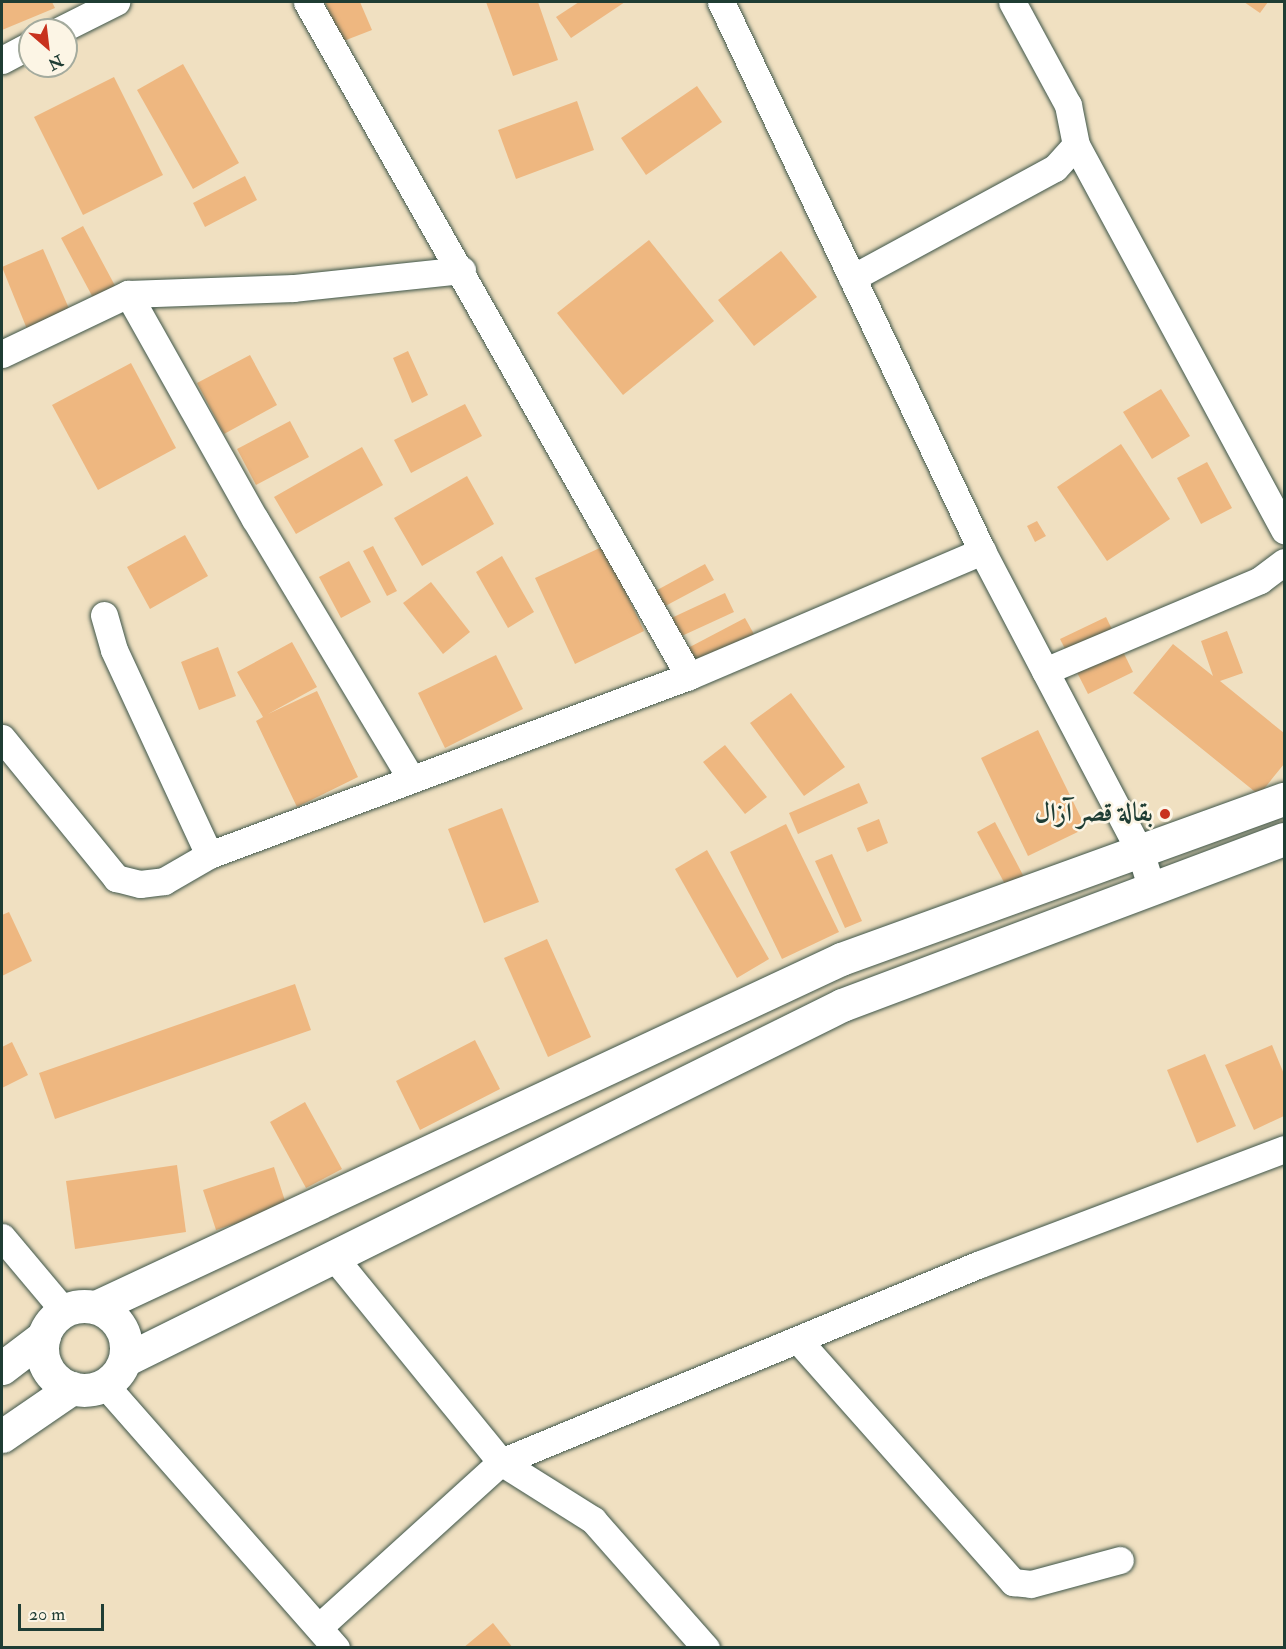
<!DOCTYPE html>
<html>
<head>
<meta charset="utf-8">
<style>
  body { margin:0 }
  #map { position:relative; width:1286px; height:1649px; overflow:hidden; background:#f0e0c1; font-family:"IM FELL Double Pica",Amiri,serif }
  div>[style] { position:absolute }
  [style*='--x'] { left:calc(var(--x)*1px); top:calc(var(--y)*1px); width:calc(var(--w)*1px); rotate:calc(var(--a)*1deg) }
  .building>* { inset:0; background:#eeb780 }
  .roads { filter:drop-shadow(0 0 2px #3e5549) drop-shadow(0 0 2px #3e5549) }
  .minor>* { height:27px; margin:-13.5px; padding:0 13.5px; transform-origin:13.5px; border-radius:13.5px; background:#fff }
  .tertiary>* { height:33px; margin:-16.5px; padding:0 16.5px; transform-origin:16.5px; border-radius:16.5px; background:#fff }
  .tertiary>.ring { margin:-16.5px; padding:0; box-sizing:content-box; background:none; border:33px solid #fff; border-radius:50% }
  .dots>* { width:16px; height:16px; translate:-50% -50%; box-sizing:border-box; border:3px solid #fcf5e5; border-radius:50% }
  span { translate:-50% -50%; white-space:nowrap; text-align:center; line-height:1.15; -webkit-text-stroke:5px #fcf5e5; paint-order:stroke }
  .poi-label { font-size:26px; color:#1f3d34; font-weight:700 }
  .right { translate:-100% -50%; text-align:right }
  .frame { position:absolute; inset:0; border:3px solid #1f3d34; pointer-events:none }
  .north { position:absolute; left:18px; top:18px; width:60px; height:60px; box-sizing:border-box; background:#fcf5e5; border:2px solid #a4ab9e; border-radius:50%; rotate:152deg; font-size:16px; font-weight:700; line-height:24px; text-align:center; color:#1f3d34 }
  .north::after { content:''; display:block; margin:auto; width:21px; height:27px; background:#c8321e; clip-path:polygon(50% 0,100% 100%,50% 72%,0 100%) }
  .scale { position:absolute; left:18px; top:1604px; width:86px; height:27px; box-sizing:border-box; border:3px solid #1f3d34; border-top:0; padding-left:8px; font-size:18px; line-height:21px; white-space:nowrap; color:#1f3d34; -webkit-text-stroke:4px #fcf5e5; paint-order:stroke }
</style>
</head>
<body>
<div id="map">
  <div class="building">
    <i style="clip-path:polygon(2px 2px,52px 2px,55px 8px,2px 30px)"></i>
    <i style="clip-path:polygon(325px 2px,360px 2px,372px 30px,341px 42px)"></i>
    <i style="clip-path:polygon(486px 2px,538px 2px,558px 60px,513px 76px)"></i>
    <i style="clip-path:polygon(579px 2px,625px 2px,571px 38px,556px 17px)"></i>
    <i style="clip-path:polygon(1244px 2px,1268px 2px,1260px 13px)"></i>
    <i style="clip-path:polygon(183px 64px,239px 163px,193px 189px,137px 90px)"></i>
    <i style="clip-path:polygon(114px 77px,163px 175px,83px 215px,34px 117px)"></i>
    <i style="clip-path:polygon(697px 86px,722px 122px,646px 175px,621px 138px)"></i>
    <i style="clip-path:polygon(577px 101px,594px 150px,516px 179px,498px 130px)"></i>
    <i style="clip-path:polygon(245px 176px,257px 200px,205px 227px,193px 203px)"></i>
    <i style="clip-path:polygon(83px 226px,120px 295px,98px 307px,61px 238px)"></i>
    <i style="clip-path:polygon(649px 240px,714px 321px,623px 395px,557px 313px)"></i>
    <i style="clip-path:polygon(43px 249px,74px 320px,31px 339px,2px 267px)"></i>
    <i style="clip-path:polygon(781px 251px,817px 297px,754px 346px,718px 300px)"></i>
    <i style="clip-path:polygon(408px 351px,428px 395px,412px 403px,393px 358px)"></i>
    <i style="clip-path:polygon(250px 355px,277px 405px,224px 434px,197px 383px)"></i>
    <i style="clip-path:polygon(131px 363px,176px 448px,98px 490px,52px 405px)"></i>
    <i style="clip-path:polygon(1161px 389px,1190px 436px,1152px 459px,1123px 412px)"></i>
    <i style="clip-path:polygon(465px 404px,482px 436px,411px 473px,394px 440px)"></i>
    <i style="clip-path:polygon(290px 421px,309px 457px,256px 485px,237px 449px)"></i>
    <i style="clip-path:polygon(1121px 444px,1170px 519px,1107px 561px,1057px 487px)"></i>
    <i style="clip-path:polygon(362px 447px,383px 485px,296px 534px,274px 497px)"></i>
    <i style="clip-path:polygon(1207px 462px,1232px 508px,1201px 524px,1177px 478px)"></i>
    <i style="clip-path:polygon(467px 476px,494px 524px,422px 566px,394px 518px)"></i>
    <i style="clip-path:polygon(1037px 521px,1046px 536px,1035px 542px,1027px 526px)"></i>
    <i style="clip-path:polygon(185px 535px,208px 576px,150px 609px,127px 567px)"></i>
    <i style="clip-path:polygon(373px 546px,397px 591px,387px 596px,363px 551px)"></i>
    <i style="clip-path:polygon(604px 546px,644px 631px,575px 664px,535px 578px)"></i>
    <i style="clip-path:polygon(502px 556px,534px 612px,508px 628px,476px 572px)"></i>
    <i style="clip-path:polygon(349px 561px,371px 602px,341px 618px,319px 577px)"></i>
    <i style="clip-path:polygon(705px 564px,714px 580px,656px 611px,648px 595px)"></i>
    <i style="clip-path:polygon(431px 582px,470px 632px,443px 654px,403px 603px)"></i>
    <i style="clip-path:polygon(725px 593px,734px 612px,673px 640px,665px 621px)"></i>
    <i style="clip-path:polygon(1106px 617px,1133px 672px,1088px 694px,1060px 639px)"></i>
    <i style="clip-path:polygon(745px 618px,764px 652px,705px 683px,686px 649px)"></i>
    <i style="clip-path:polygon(1227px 631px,1243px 673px,1220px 681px,1284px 733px,1284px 764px,1259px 795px,1133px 693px,1173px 644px,1213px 676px,1201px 641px)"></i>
    <i style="clip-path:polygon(292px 642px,317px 687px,268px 714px,317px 691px,358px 777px,297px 807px,256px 721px,263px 717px,237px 672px)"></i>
    <i style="clip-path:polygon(218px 647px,236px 696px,199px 710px,181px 662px)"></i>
    <i style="clip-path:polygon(496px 655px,523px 709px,445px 748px,418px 693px)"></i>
    <i style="clip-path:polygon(791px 693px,845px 767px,804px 796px,750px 723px)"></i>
    <i style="clip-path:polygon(1038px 730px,1086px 828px,1028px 856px,981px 758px)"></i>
    <i style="clip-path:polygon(725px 745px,767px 797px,745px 814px,703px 762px)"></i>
    <i style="clip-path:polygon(859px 783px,868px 803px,798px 834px,789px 813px)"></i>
    <i style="clip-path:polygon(502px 808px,539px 902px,484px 923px,448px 829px)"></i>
    <i style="clip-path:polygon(879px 819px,888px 843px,867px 852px,857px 828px)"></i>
    <i style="clip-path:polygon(995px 822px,1024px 877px,1006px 886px,977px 832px)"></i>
    <i style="clip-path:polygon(786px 824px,839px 932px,782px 959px,730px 852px)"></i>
    <i style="clip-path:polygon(707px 850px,769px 959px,737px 978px,675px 869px)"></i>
    <i style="clip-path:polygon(832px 854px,862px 921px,845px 928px,815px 861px)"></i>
    <i style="clip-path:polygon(9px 912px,32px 961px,2px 976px,2px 915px)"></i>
    <i style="clip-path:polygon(547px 939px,591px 1037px,548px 1057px,504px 958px)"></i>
    <i style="clip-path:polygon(295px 984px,311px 1030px,55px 1119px,39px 1073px)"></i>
    <i style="clip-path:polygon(475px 1040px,500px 1089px,420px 1130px,396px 1081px)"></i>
    <i style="clip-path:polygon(12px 1042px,28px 1075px,2px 1088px,2px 1047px)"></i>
    <i style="clip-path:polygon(1272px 1045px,1284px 1074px,1284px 1116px,1254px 1130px,1225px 1065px)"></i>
    <i style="clip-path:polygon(1205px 1054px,1236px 1126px,1197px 1143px,1167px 1070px)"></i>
    <i style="clip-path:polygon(305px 1102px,342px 1169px,306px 1188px,270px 1122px)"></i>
    <i style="clip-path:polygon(177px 1165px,186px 1232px,75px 1249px,66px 1181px)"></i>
    <i style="clip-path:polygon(274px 1167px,287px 1207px,216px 1230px,203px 1190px)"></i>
    <i style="clip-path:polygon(493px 1623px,513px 1648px,463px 1648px)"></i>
  </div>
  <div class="roads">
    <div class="minor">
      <i style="--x:307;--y:2;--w:775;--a:60.46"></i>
      <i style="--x:721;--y:2;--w:608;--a:64.57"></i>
      <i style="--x:982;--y:551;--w:342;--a:62.3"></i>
      <i style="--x:1141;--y:854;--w:34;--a:73"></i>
      <i style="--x:60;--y:30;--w:63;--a:-26.6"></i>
      <i style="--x:2;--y:60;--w:32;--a:-28"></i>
      <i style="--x:1076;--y:145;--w:438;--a:61.6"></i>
      <i style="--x:852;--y:278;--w:231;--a:-28.5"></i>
      <i style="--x:1055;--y:168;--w:31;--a:-48"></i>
      <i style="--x:1076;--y:145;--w:41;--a:-101.3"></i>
      <i style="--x:1068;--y:105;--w:117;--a:-118.5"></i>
      <i style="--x:128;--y:294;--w:258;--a:60.6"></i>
      <i style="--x:255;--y:519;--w:303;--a:59"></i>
      <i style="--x:2;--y:354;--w:140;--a:-25.5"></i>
      <i style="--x:128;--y:294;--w:166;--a:-2.1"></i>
      <i style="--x:294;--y:288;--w:169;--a:-6.1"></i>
      <i style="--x:104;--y:615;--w:36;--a:74"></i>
      <i style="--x:114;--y:650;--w:226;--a:65.1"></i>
      <i style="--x:209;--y:855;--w:512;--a:-20.45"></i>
      <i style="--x:689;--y:676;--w:319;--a:-23.1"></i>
      <i style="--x:1045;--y:671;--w:233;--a:-22.9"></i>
      <i style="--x:1260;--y:580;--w:30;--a:-37"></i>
      <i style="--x:2;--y:738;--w:181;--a:50.8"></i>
      <i style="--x:116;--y:878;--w:25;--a:14"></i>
      <i style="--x:140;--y:884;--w:24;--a:-7"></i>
      <i style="--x:164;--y:881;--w:52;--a:-30"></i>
      <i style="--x:2;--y:1237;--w:97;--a:50"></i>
      <i style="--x:333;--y:1256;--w:266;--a:50.8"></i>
      <i style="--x:501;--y:1462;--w:109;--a:32.2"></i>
      <i style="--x:593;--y:1520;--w:171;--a:48.6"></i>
      <i style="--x:798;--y:1340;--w:324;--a:48.4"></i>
      <i style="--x:1013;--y:1582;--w:18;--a:6"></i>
      <i style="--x:1031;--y:1584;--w:92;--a:-15.1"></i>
      <i style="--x:105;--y:1385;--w:350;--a:48.7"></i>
      <i style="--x:319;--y:1627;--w:246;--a:-42.2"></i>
      <i style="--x:501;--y:1462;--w:518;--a:-22.46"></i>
      <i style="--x:980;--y:1264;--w:325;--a:-20.7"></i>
    </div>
    <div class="tertiary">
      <i class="ring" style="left:42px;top:1306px;width:51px;height:51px"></i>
      <i style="--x:96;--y:1307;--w:822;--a:-25.04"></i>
      <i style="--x:841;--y:959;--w:471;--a:-19.9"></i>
      <i style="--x:125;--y:1360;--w:800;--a:-26.34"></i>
      <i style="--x:842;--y:1005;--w:472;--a:-20.6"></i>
      <i style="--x:2;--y:1368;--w:53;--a:-37.3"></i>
      <i style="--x:2;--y:1436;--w:85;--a:-34.4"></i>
    </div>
  </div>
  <div class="dots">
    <i style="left:1165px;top:814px;background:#c8321e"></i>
  </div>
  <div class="poi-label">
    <span class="right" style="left:1153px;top:814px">بقالة قصر آزال</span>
  </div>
  <div class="frame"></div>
  <div class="north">N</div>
  <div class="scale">20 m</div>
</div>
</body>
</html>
